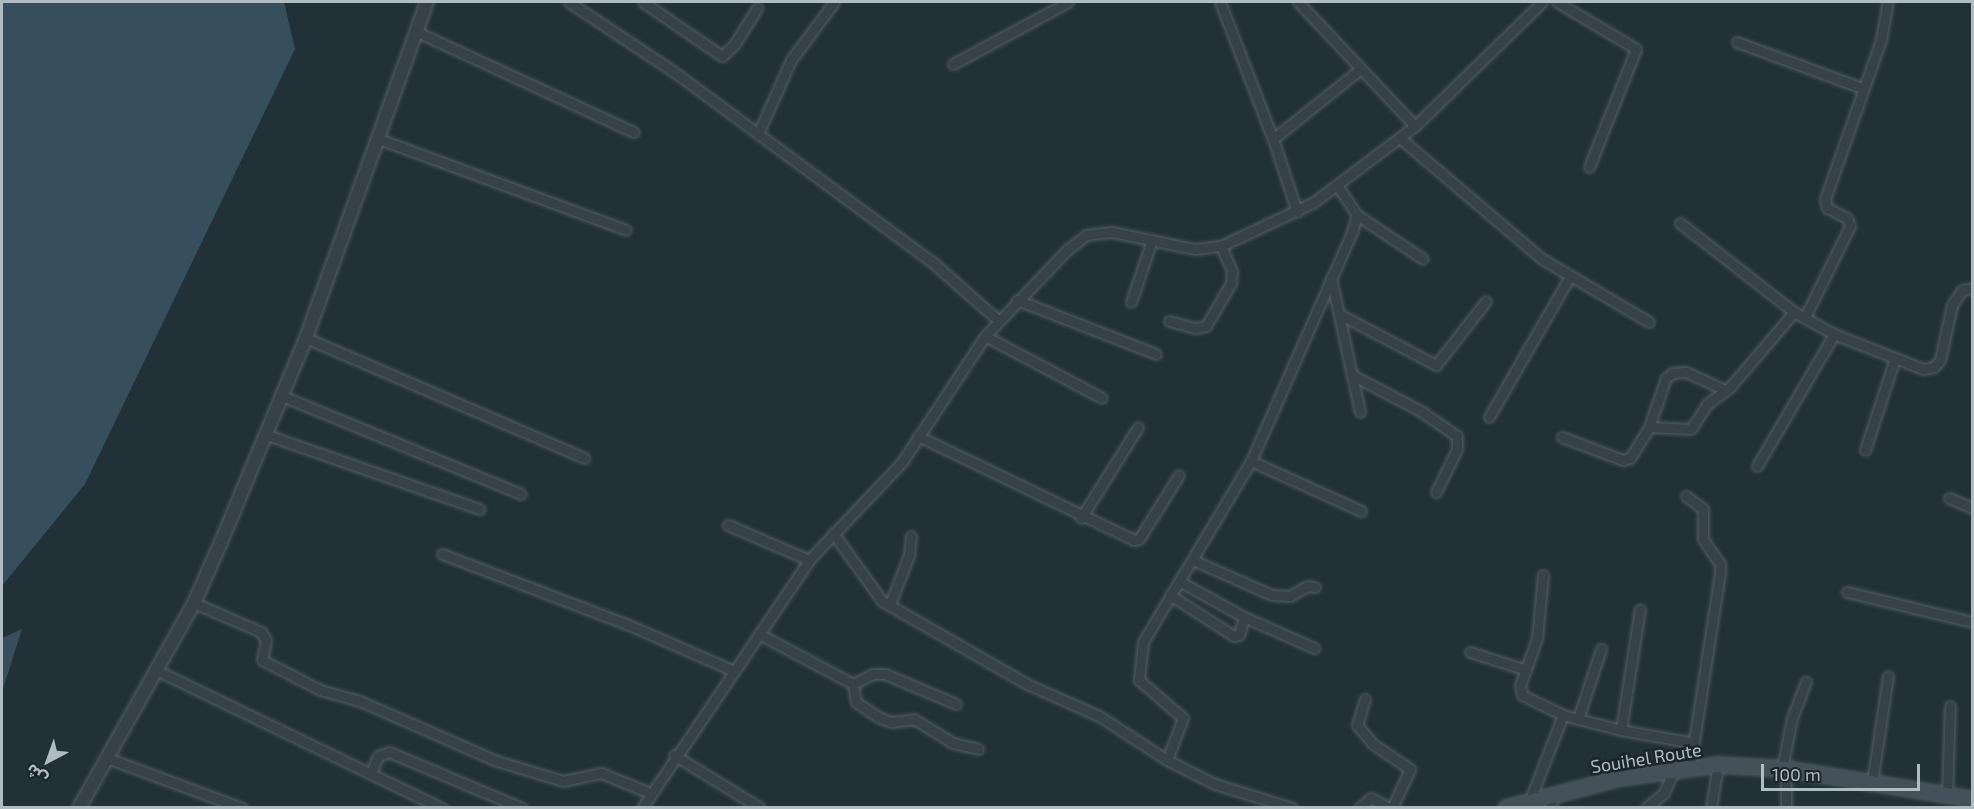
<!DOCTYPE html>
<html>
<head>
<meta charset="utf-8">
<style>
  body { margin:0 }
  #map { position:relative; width:1974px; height:809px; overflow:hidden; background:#223037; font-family:"Exo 2","Noto Sans Arabic",sans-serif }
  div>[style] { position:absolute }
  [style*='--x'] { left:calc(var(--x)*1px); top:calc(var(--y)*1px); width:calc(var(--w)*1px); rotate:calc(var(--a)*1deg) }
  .water>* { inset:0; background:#374f5d }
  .roads { filter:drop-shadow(0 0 2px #535f65) drop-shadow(0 0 2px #535f65) }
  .minor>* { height:9px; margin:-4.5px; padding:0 4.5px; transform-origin:4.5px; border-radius:4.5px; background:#364148 }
  .tertiary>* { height:12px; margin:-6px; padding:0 6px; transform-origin:6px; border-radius:6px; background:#364148 }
  .secondary>* { height:14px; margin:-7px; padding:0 7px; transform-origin:7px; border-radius:7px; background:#44515a }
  span { translate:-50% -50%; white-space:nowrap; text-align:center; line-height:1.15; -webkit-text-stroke:5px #1b262c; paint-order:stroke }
  .street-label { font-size:18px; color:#b0bcc4 }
  .frame { position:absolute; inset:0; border:3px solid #b0bcc4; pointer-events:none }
  .north { position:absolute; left:18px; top:731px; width:60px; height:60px; -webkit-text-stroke:4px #1b262c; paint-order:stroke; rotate:221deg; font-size:16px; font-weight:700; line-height:24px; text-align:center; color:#b0bcc4 }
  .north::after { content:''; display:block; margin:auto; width:21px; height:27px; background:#b0bcc4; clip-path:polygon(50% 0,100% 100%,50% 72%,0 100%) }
  .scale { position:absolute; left:1761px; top:764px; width:159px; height:27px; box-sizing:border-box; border:3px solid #b0bcc4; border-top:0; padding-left:8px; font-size:18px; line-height:21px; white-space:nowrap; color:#b0bcc4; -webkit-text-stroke:4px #1b262c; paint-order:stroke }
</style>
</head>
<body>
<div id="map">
  <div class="water">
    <i style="clip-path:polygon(2px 2px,284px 2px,295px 49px,85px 484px,2px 586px)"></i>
    <i style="clip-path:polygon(22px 629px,2px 692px,2px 638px)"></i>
  </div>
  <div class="roads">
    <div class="minor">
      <i style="--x:569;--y:2;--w:125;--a:33.6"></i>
      <i style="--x:673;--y:71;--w:320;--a:36.4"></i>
      <i style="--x:931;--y:261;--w:89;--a:41.4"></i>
      <i style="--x:643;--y:2;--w:96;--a:34.4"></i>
      <i style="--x:722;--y:56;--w:16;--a:-43"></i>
      <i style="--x:734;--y:45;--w:44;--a:-58.1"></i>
      <i style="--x:1220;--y:2;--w:147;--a:68.9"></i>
      <i style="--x:1557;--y:2;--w:92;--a:30.7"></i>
      <i style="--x:1636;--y:49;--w:127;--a:111.7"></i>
      <i style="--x:415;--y:31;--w:241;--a:24.8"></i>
      <i style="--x:1737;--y:42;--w:133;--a:20.2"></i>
      <i style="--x:953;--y:64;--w:131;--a:-28.3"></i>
      <i style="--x:1415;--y:126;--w:177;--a:-44.3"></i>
      <i style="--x:758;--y:134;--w:81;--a:-66"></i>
      <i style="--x:791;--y:60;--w:72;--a:-53.4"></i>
      <i style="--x:379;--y:139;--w:263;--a:20.2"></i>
      <i style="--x:1401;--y:139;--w:185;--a:40.4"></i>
      <i style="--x:1542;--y:259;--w:124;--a:30.5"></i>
      <i style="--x:1297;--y:212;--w:77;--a:-108.2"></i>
      <i style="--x:1273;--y:139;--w:110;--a:-38.7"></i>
      <i style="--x:1357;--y:215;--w:79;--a:33.7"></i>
      <i style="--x:1680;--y:223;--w:145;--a:38"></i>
      <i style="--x:1794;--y:312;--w:46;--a:28.8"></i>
      <i style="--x:1834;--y:334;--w:96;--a:21.5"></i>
      <i style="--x:1923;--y:369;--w:11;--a:-10"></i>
      <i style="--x:1934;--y:367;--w:9;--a:-49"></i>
      <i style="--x:1940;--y:360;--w:56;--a:-77.7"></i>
      <i style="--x:1952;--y:305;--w:18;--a:-56"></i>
      <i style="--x:1962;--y:290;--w:10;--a:-11"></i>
      <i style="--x:1331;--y:278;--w:137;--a:77.8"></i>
      <i style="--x:1017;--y:300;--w:149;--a:21.2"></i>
      <i style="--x:1131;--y:302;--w:65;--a:-71.3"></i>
      <i style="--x:1339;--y:314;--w:110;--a:27.7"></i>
      <i style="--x:1436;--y:365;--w:81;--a:-52"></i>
      <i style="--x:1805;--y:317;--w:102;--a:-63.7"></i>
      <i style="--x:1850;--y:226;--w:9;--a:-111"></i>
      <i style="--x:1847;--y:218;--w:22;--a:-153"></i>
      <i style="--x:1827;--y:208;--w:9;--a:-103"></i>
      <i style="--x:1825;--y:199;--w:169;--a:-70.6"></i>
      <i style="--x:1881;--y:40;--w:39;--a:-80"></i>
      <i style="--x:1169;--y:321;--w:28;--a:15"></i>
      <i style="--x:1196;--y:328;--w:10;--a:-11"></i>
      <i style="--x:1206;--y:326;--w:50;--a:-59.8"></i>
      <i style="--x:1231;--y:283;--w:12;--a:-85"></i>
      <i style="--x:1232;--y:271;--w:27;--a:-114"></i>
      <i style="--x:985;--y:336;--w:132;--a:27.9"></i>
      <i style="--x:306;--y:338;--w:303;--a:23.3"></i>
      <i style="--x:1352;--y:375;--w:76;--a:27.6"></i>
      <i style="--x:1419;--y:410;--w:46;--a:34.4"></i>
      <i style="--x:1457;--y:436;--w:13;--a:90"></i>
      <i style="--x:1457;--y:449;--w:48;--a:116"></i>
      <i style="--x:282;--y:396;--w:258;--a:22.3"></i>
      <i style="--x:1489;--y:417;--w:163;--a:-60.1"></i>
      <i style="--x:1649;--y:427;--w:52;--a:-70.9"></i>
      <i style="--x:1666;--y:378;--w:8;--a:-40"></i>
      <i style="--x:1672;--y:373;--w:14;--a:-4"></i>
      <i style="--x:1686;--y:372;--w:43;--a:24.8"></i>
      <i style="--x:267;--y:435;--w:225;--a:19.2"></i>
      <i style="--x:918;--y:436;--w:240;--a:25.7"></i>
      <i style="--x:1134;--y:540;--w:5;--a:-11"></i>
      <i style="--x:1139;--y:539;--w:75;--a:-58"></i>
      <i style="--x:1562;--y:437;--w:65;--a:20.7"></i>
      <i style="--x:1623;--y:460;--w:7;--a:-16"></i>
      <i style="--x:1630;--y:458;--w:36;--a:-58"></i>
      <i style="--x:1649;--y:427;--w:42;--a:2.7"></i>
      <i style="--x:1691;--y:429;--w:30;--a:-57"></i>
      <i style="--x:1707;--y:404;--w:29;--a:-36"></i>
      <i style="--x:1730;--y:387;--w:99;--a:-49.5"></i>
      <i style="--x:1865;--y:450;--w:97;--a:-71.9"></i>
      <i style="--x:1251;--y:461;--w:121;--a:24.4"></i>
      <i style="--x:1757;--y:466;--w:153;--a:-59.7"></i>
      <i style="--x:1686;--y:496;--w:21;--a:37"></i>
      <i style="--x:1703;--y:509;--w:30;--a:90"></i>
      <i style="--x:1703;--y:539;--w:30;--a:56"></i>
      <i style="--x:1720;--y:564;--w:9;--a:90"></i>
      <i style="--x:1720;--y:573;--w:196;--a:98.8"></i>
      <i style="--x:1949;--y:498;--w:25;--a:23"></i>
      <i style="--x:1081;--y:518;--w:107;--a:-57.9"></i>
      <i style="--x:728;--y:525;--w:88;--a:23.4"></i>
      <i style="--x:833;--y:533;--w:84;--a:54.2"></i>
      <i style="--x:882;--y:601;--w:167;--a:29.8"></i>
      <i style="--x:1027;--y:684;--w:79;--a:24"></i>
      <i style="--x:1099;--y:716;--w:81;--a:32.9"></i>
      <i style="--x:1167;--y:760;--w:54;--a:26.6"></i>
      <i style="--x:1215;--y:784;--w:81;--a:17.3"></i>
      <i style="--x:442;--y:554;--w:200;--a:20.8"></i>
      <i style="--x:629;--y:625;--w:112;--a:23.6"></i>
      <i style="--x:1193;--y:560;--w:86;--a:23.9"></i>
      <i style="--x:1272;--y:595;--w:18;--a:3"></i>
      <i style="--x:1290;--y:596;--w:20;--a:-30"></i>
      <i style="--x:1307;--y:586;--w:8;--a:7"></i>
      <i style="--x:1543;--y:575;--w:63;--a:95.4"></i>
      <i style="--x:1537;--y:638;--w:51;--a:109.5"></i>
      <i style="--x:1520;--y:686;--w:9;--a:77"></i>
      <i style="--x:1522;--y:695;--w:46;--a:26"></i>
      <i style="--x:1563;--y:715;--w:60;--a:14.5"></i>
      <i style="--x:1621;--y:730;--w:74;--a:10.1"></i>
      <i style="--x:1847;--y:592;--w:129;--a:13.5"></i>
      <i style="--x:1170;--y:595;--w:76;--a:32.6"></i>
      <i style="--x:1234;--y:636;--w:5;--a:-11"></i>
      <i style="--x:1239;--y:635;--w:19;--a:-74"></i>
      <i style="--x:1244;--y:617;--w:74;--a:-151"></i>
      <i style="--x:194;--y:603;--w:73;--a:23.4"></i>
      <i style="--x:261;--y:632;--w:9;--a:58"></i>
      <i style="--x:266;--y:640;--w:20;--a:101"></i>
      <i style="--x:262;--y:660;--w:65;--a:27.3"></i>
      <i style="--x:320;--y:690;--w:41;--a:15.4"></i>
      <i style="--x:360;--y:701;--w:150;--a:23.7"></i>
      <i style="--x:497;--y:761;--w:69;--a:16.9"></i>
      <i style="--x:563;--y:781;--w:39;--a:-12"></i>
      <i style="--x:601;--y:773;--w:53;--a:22.2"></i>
      <i style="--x:890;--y:604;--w:53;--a:-68.8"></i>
      <i style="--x:909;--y:555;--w:19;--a:-84"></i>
      <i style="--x:1244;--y:617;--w:77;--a:23.9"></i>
      <i style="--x:759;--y:634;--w:106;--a:28"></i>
      <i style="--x:853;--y:684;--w:18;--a:81"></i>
      <i style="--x:856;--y:702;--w:27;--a:34"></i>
      <i style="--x:878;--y:717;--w:14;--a:21"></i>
      <i style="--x:891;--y:722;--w:23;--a:-7"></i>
      <i style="--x:914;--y:719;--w:46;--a:31.6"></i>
      <i style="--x:953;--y:743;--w:26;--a:13"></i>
      <i style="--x:1470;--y:652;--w:59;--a:17.8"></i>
      <i style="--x:156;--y:670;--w:318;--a:25.8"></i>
      <i style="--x:853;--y:684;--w:22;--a:-27"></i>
      <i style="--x:873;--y:674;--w:12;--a:0"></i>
      <i style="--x:885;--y:674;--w:77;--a:22.9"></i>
      <i style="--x:1365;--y:699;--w:27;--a:107"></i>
      <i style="--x:1357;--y:725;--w:25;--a:50"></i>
      <i style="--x:1373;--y:744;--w:45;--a:34"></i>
      <i style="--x:1410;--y:769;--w:43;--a:114.8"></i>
      <i style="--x:1578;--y:719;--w:74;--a:-71.8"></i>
      <i style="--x:1621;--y:730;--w:122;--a:-81.1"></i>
      <i style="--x:674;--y:755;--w:101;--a:31.6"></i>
      <i style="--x:107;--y:758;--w:144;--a:20.3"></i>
      <i style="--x:1167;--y:760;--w:45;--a:-69.1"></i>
      <i style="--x:1183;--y:718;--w:58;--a:-139.2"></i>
      <i style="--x:1139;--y:680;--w:38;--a:-84"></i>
      <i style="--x:1143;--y:642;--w:211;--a:-59.2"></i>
      <i style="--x:1251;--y:461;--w:250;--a:-66.2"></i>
      <i style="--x:1352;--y:232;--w:18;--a:-74"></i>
      <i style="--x:1357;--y:215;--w:34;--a:-124"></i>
      <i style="--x:1782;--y:769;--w:52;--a:-78.9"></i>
      <i style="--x:1792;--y:718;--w:39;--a:-69"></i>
      <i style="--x:371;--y:773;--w:18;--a:-68"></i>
      <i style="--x:378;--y:756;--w:12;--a:-20"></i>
      <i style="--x:389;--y:752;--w:144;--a:22.8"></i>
      <i style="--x:1872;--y:783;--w:108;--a:-81.5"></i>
      <i style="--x:1947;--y:795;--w:89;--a:-88.1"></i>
      <i style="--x:1530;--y:800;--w:91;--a:-68.8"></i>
      <i style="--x:642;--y:808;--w:299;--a:-56"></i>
      <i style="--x:809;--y:560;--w:135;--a:-46.5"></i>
      <i style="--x:902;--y:462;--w:151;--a:-56.6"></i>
      <i style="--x:985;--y:336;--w:119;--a:-46.4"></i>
      <i style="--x:1067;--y:250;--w:24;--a:-38"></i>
      <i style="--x:1086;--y:235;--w:26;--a:-7"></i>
      <i style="--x:1112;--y:232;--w:85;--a:11.6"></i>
      <i style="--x:1195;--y:249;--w:26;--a:-7"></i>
      <i style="--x:1221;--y:246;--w:103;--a:-25.3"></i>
      <i style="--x:1314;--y:202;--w:126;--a:-37"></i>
      <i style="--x:1415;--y:126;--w:170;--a:-133.3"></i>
      <i style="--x:1359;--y:808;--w:16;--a:-40"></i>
      <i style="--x:1371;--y:798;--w:21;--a:29"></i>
      <i style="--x:1550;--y:808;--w:16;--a:-76"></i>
      <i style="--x:1646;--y:808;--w:23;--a:-40"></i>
      <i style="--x:1664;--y:793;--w:26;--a:-67"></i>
      <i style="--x:1711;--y:808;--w:44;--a:-80.8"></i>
      <i style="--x:1786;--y:808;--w:39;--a:-90"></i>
    </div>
    <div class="tertiary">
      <i style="--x:79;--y:808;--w:235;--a:-60.7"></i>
      <i style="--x:194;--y:603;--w:67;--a:-66.1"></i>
      <i style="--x:221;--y:542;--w:221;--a:-67.4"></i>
      <i style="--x:306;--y:338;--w:357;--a:-70.2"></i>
    </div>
    <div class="secondary">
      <i style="--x:1506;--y:808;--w:118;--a:-14.7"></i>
      <i style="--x:1620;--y:778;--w:99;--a:-7.6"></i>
      <i style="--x:1718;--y:765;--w:68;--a:3.4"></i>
      <i style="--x:1786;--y:769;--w:188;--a:9.2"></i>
    </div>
  </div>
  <div class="street-label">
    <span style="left:1646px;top:758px;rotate:-9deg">Souihel Route</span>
  </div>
  <div class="frame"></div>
  <div class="north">ش</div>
  <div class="scale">100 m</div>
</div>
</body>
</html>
